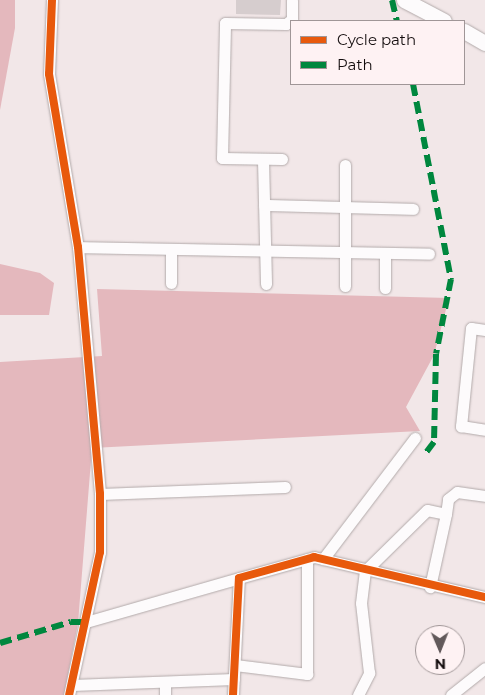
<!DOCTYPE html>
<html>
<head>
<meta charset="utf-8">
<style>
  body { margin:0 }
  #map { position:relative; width:485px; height:695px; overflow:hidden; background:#f2e7e8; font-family:Montserrat,sans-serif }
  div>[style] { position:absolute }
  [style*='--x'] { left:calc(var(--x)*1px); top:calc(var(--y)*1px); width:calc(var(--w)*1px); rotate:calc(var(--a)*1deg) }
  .forest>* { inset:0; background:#e4b8bd }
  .building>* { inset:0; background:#d6cdce }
  .roads { filter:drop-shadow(0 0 1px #b2aaaa) drop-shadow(0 0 1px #b2aaaa) }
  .street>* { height:11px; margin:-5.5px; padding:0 5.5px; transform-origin:5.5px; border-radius:5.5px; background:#fdfbfc }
  .secondary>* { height:15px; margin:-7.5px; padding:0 7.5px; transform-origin:7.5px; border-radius:7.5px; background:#fdfbfc }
  .quiet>* { height:6px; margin-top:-3px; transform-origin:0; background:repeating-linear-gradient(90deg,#00873e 0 12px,transparent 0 18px) }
  .cycleway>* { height:8px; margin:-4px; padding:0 4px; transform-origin:4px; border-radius:4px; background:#e8590c }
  span { translate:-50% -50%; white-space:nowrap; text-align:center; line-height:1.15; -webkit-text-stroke:4.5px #fef2f3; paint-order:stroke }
  .legend { position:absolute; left:290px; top:20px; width:175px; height:65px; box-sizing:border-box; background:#fef2f3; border:1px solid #a09697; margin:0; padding:6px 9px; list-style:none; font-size:15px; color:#140d0e }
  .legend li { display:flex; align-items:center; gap:10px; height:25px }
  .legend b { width:25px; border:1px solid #a09697 }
  .north { position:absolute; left:415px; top:625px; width:50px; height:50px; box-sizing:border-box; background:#fef2f3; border:1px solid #a09697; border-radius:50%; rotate:179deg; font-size:14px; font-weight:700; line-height:20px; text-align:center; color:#140d0e }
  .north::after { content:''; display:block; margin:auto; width:18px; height:22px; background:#62595a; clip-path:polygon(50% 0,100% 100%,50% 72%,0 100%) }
</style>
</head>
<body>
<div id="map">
  <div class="forest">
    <i style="clip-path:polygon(0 0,15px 0,15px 28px,0 110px)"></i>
    <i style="clip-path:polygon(0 264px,40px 273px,54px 283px,49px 315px,0 315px)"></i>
    <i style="clip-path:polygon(97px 289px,449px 298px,434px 355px,406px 407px,420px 431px,92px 448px,78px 623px,64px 695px,0 695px,0 362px,102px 356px)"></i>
  </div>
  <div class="building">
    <i style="clip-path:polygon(236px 0,281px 0,280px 15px,236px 14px)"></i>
  </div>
  <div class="roads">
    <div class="street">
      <i style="--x:52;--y:0;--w:74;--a:92.3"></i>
      <i style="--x:49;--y:74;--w:175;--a:80.5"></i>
      <i style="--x:78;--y:247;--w:248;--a:84.9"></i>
      <i style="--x:100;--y:494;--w:58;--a:90"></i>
      <i style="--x:100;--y:552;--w:146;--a:102.2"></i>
      <i style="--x:282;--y:159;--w:60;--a:-179"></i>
      <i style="--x:222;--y:158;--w:135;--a:-88.7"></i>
      <i style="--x:225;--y:23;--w:61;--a:0.9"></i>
      <i style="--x:286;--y:24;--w:8;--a:-40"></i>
      <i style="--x:292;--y:19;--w:19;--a:-90"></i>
      <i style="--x:263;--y:160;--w:124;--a:88.6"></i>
      <i style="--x:264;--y:205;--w:149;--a:1.5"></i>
      <i style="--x:78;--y:247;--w:351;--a:1.1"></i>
      <i style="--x:171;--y:249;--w:34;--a:90"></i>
      <i style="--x:345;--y:286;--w:121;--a:-90"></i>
      <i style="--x:385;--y:288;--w:35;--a:-90"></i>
      <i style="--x:485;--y:330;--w:14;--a:-172"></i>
      <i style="--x:471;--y:328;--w:99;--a:95.8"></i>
      <i style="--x:461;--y:426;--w:24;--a:9"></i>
      <i style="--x:100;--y:494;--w:185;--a:-2.2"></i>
      <i style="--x:446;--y:514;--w:15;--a:-82"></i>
      <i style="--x:448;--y:499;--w:11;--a:-38"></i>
      <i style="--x:457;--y:492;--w:28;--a:8"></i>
      <i style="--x:323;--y:559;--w:152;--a:-52.8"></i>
      <i style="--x:86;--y:622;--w:159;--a:-16"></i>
      <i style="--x:235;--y:665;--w:73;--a:7.1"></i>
      <i style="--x:307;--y:674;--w:115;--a:-90"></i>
      <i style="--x:72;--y:685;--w:162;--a:-2.1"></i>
      <i style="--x:165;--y:695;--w:13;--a:-90"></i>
      <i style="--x:233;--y:695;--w:117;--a:-87.1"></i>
      <i style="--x:239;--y:578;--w:78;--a:-15.6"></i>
      <i style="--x:314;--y:557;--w:176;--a:13.2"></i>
      <i style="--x:358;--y:695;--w:25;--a:-63"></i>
      <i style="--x:369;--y:673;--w:70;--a:-96.5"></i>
      <i style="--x:361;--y:603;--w:32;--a:-83"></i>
      <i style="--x:365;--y:571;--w:87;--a:-44.5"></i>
      <i style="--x:427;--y:510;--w:19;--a:12"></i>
      <i style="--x:446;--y:514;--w:75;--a:102.4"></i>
      <i style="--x:451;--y:695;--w:43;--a:-38.5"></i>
    </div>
    <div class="secondary">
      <i style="--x:404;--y:0;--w:45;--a:27.7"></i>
      <i style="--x:464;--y:31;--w:24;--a:30"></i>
    </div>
  </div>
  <div class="quiet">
    <i style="--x:392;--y:0;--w:22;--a:77"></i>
    <i style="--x:413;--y:84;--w:199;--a:79"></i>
    <i style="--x:451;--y:279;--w:76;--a:101.3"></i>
    <i style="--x:436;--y:354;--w:88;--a:91.3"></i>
    <i style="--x:434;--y:442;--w:15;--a:127"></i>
    <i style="--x:0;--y:643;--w:74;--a:-16.5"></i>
    <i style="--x:71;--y:622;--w:15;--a:0"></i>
  </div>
  <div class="cycleway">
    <i style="--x:52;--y:0;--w:74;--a:92.3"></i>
    <i style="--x:49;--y:74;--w:175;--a:80.5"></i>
    <i style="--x:78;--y:247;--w:248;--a:84.9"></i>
    <i style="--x:100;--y:494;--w:58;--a:90"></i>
    <i style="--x:100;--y:552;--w:146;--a:102.2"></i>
    <i style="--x:233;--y:695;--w:117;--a:-87.1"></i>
    <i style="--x:239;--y:578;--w:78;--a:-15.6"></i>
    <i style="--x:314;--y:557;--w:176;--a:13.2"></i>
  </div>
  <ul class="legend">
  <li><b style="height:6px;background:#e8590c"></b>Cycle path</li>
  <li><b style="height:6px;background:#00873e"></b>Path</li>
  </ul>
  <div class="north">N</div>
</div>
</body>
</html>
